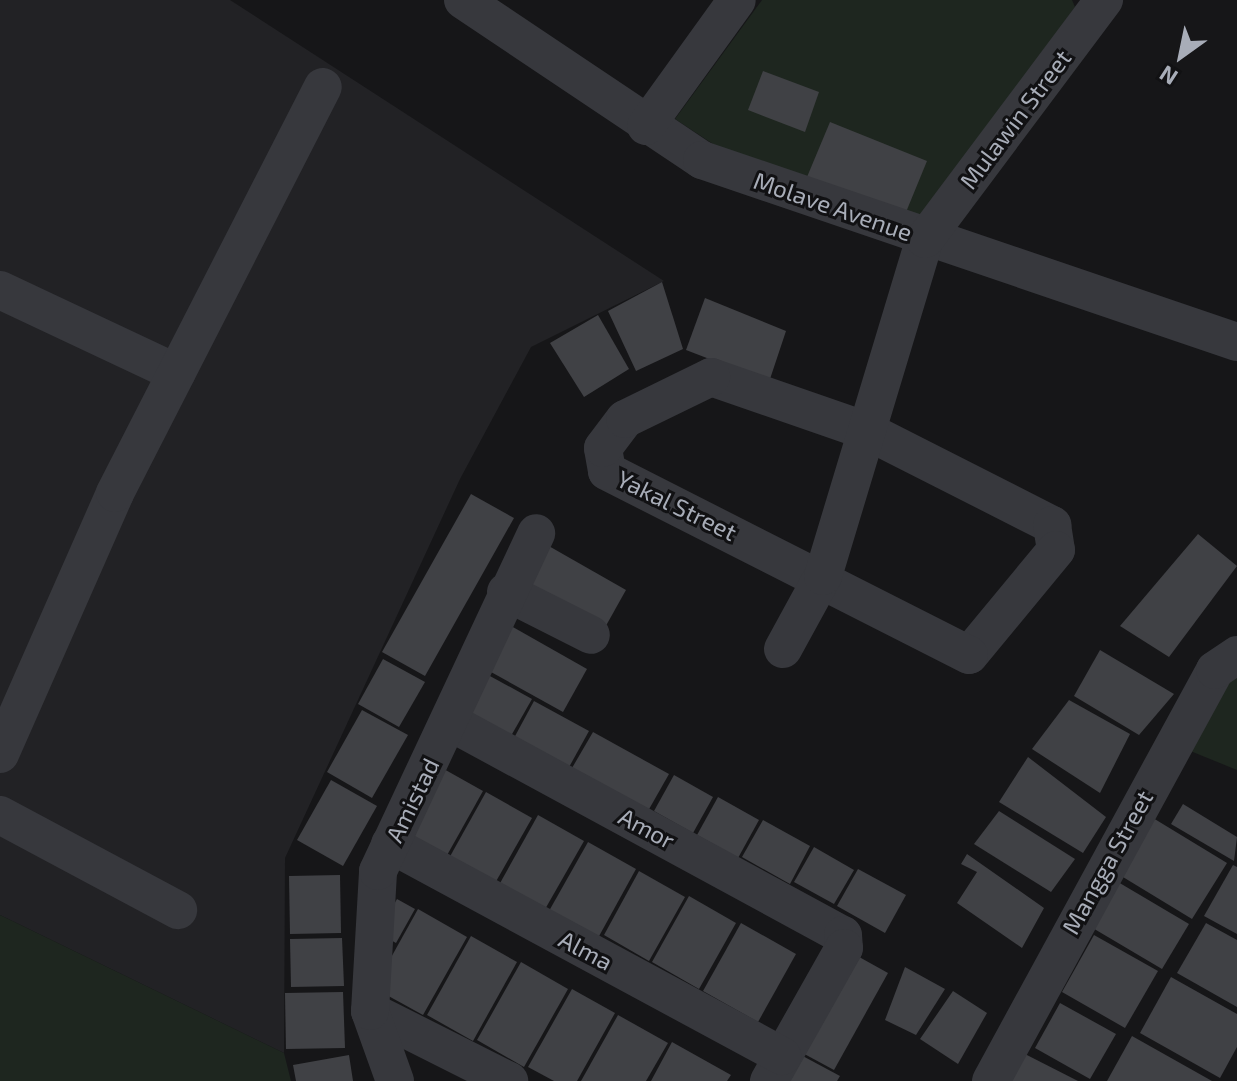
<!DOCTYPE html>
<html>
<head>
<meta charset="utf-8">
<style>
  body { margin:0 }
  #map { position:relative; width:1237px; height:1081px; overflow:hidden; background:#161618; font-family:"Exo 2",sans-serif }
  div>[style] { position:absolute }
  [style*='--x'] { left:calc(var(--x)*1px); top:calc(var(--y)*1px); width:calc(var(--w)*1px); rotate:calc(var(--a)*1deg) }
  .built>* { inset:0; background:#222225 }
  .green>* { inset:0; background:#1e261f }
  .building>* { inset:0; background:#404145 }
  .minor>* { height:38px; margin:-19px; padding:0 19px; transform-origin:19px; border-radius:19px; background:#37383d }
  span { translate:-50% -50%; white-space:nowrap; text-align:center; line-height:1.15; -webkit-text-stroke:6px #111113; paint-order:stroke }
  .street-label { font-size:24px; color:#a8adb8 }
  .north { position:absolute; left:1141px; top:16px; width:80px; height:80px; -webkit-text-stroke:6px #111113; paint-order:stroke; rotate:213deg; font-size:22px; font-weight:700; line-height:32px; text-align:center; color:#a8adb8 }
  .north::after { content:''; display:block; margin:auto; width:28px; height:36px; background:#a8adb8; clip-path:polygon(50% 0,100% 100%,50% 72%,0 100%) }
</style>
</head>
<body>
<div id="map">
  <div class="built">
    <i style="clip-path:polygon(0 0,230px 0,664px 281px,531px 347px,460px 479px,285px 858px,284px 1053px,0 915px)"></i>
  </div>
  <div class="green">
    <i style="clip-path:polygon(762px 0,1072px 0,1075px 7px,919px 224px,713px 144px,675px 119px)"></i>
    <i style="clip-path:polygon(1237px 674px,1237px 770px,1183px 748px,1220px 683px)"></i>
    <i style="clip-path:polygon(0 915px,284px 1053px,291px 1081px,0 1081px)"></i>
  </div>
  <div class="building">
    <i style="clip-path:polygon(763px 71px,819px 92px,805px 132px,748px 110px)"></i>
    <i style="clip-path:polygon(830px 122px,927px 161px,904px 217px,807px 177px)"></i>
    <i style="clip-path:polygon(662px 282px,683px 349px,636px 371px,608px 311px)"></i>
    <i style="clip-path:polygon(705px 298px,786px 331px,769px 382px,686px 350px)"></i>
    <i style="clip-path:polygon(598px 315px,629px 369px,584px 397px,550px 343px)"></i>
    <i style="clip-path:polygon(471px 494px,514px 518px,425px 676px,382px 652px)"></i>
    <i style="clip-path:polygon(1198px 534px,1237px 566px,1169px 657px,1120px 626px)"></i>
    <i style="clip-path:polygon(540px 541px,626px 590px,603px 631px,517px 582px)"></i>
    <i style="clip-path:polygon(506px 623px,587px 669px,563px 712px,482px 667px)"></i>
    <i style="clip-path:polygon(1100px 650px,1174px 694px,1139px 735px,1074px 696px)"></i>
    <i style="clip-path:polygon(383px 659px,425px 682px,399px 727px,358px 704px)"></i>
    <i style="clip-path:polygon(479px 670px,532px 699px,507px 743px,455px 713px)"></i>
    <i style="clip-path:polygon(1069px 700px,1130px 734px,1100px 793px,1032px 749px)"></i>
    <i style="clip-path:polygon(534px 701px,589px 731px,568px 769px,514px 738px)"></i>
    <i style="clip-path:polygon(362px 710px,408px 735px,372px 798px,327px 772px)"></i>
    <i style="clip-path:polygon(593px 732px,669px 774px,648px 811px,572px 768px)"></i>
    <i style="clip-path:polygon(1028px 757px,1106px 817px,1083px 853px,999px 802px)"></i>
    <i style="clip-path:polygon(442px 768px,483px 791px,441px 866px,401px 843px)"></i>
    <i style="clip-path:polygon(674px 775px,713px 797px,693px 833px,654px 811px)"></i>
    <i style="clip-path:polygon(331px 780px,377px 806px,343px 866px,297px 840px)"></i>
    <i style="clip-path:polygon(486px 792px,532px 818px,494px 885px,448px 860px)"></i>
    <i style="clip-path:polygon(718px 797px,759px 820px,738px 858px,697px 835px)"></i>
    <i style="clip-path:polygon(1183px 804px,1237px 837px,1234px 861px,1171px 824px)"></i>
    <i style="clip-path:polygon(999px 811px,1075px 859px,1051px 892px,974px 844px)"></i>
    <i style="clip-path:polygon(538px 815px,584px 841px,544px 911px,499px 885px)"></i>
    <i style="clip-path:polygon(1153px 818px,1227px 863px,1192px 919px,1118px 874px)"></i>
    <i style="clip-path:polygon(763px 820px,810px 846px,790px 884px,742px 857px)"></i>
    <i style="clip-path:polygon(588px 842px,636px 869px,598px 938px,549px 911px)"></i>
    <i style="clip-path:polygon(814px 847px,854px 870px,834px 904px,794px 882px)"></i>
    <i style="clip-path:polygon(967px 854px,1044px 908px,1022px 948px,957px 903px,977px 872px,961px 864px)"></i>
    <i style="clip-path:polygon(1233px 865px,1237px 867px,1237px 934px,1204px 916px)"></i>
    <i style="clip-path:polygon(858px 869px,906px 895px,885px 933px,837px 906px)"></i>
    <i style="clip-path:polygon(639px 871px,685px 897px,649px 961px,604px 935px)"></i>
    <i style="clip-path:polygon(340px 875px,341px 933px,290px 934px,289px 876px)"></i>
    <i style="clip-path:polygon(1118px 882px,1189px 924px,1162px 969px,1091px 927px)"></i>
    <i style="clip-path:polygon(689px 896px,736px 923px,699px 989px,652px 962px)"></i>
    <i style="clip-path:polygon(397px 899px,415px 909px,396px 943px,378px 933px)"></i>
    <i style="clip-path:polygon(418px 909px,467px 937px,423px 1015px,374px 988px)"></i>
    <i style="clip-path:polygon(741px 923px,796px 954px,758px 1022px,703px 991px)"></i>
    <i style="clip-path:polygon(1206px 923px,1237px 940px,1237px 1007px,1177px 973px)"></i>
    <i style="clip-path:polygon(1094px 935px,1158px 971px,1125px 1028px,1062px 992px)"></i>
    <i style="clip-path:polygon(471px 936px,517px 962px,473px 1041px,427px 1015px)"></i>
    <i style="clip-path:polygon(342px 938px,344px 986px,291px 987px,290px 939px)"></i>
    <i style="clip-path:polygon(852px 953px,888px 973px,834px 1070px,797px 1050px)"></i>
    <i style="clip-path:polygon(521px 962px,568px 989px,524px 1067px,477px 1040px)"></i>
    <i style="clip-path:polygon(905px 967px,945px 989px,916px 1035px,885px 1020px)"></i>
    <i style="clip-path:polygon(1171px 977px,1237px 1014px,1237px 1047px,1220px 1078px,1140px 1033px)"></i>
    <i style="clip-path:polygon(572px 989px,615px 1013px,577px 1081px,554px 1081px,528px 1067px)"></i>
    <i style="clip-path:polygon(953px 991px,987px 1013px,958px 1064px,920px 1039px)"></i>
    <i style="clip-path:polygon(343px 992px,345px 1048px,286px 1049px,285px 993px)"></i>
    <i style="clip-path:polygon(1060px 1003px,1116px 1034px,1090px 1079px,1035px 1048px)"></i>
    <i style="clip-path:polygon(618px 1015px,668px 1043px,646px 1081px,581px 1081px)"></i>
    <i style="clip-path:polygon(1132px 1036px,1212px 1081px,1107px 1081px)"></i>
    <i style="clip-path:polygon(672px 1042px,731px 1075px,727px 1081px,651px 1081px)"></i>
    <i style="clip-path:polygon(1021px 1052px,1078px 1081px,1006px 1081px)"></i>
    <i style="clip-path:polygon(799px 1054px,840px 1076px,837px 1081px,784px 1081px)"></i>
    <i style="clip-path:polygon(349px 1055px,353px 1081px,296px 1081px,293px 1065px)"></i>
  </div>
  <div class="minor">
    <i style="--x:463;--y:0;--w:288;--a:33.8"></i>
    <i style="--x:702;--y:160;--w:565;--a:18.79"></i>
    <i style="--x:646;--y:126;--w:155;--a:-54.2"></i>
    <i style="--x:0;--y:290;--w:195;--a:25.2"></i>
    <i style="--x:711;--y:377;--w:165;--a:19.1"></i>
    <i style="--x:867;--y:431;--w:208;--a:26.9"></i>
    <i style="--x:1052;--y:525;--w:25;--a:81"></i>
    <i style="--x:1056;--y:550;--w:136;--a:129.6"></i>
    <i style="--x:969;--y:655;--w:406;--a:-153.1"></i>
    <i style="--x:607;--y:471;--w:23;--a:-100"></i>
    <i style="--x:603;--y:448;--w:36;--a:-53"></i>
    <i style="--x:625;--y:419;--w:96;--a:-26"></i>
    <i style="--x:506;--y:592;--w:95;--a:26.8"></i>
    <i style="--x:783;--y:649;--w:83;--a:-61.3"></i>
    <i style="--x:823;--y:576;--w:352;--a:-73.2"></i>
    <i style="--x:925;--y:239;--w:299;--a:-53.2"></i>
    <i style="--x:450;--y:722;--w:447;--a:28.5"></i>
    <i style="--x:843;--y:935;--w:13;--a:86"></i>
    <i style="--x:844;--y:948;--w:153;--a:119.4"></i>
    <i style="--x:0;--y:754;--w:285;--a:-66.2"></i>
    <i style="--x:115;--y:493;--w:456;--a:-62.9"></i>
    <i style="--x:0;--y:815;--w:202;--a:28.1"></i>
    <i style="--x:390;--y:844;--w:446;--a:28.4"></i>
    <i style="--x:370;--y:1011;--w:156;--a:26.7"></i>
    <i style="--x:395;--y:1081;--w:74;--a:-109.7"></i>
    <i style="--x:370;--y:1011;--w:140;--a:-86.7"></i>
    <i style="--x:378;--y:871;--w:373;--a:-64.9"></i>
    <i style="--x:991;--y:1081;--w:468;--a:-61.4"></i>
    <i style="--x:1215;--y:670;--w:27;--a:-34"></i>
  </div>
  <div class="street-label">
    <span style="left:1015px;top:119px;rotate:-53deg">Mulawin Street</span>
    <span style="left:833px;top:206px;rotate:19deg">Molave Avenue</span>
    <span style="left:677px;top:505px;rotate:26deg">Yakal Street</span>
    <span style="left:412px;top:800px;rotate:-64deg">Amistad</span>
    <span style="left:647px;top:828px;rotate:28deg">Amor</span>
    <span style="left:1107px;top:862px;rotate:-61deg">Mangga Street</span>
    <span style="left:586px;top:950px;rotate:28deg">Alma</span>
  </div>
  <div class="north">N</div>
</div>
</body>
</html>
